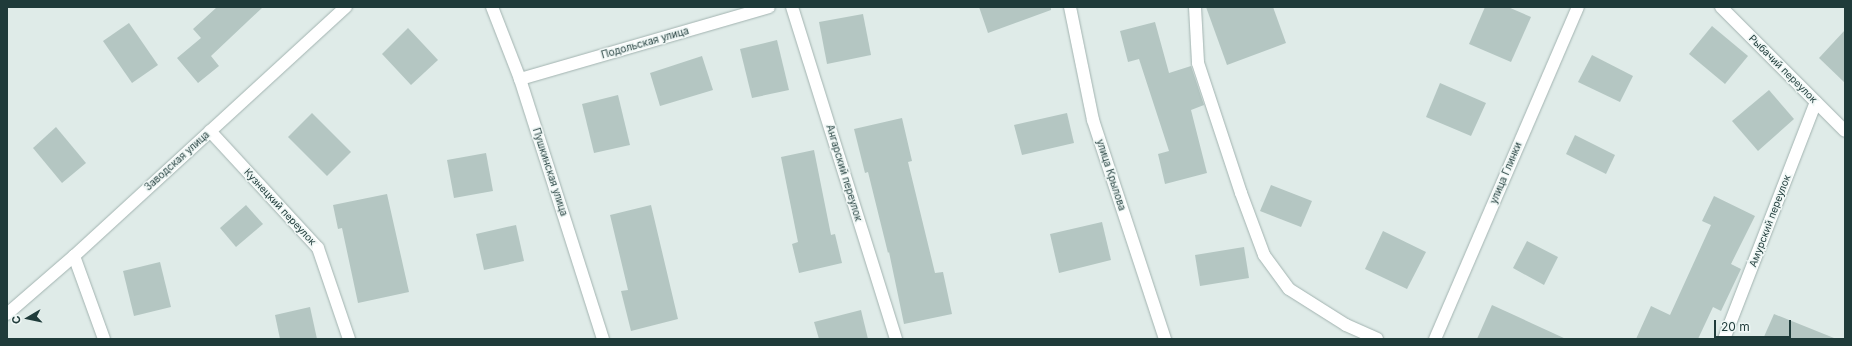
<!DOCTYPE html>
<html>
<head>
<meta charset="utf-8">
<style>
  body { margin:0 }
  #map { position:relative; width:1852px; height:346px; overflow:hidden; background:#dfebe8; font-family:Inter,sans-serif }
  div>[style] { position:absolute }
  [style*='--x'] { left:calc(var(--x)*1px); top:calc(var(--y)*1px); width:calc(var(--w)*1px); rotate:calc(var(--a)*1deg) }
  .building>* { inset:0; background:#b4c6c2 }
  .roads { filter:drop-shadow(0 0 1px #a2b3b0) drop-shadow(0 0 1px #a2b3b0) }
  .service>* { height:12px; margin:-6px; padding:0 6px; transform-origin:6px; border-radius:6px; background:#fff }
  .minor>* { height:12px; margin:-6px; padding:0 6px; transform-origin:6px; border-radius:6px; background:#fff }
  span { translate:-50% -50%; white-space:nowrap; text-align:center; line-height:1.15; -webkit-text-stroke:3px #eff7f5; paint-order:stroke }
  .street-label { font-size:10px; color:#1f3b3a }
  .frame { position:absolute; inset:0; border:8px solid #1f3b3a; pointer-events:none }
  .north { position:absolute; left:8px; top:298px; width:40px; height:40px; -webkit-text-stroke:3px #eff7f5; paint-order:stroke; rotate:261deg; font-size:11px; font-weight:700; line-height:16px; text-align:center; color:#1f3b3a }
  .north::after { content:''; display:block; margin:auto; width:14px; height:18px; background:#1f3b3a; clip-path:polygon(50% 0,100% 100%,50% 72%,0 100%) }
  .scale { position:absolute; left:1714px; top:320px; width:77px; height:18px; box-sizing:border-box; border:2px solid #1f3b3a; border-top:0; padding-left:5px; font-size:12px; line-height:14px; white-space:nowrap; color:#1f3b3a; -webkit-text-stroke:3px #eff7f5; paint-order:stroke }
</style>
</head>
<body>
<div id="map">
  <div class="building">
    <i style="clip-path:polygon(217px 7px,263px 7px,211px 56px,219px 66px,198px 83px,177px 58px,201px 38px,193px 29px)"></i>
    <i style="clip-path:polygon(979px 7px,1051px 7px,1051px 10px,988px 33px)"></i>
    <i style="clip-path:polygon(1206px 7px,1273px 7px,1286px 43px,1227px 65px)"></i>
    <i style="clip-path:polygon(1485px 7px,1508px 7px,1531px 17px,1511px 62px,1469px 44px)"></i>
    <i style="clip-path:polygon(863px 14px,871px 55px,827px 64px,819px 22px)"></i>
    <i style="clip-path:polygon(1155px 22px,1169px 73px,1191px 66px,1204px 105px,1191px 110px,1207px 173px,1165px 184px,1158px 154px,1169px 151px,1139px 59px,1128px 62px,1120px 31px)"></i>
    <i style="clip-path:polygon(129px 23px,158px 65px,132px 83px,103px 41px)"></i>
    <i style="clip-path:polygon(1712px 26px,1748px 56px,1725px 84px,1689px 54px)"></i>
    <i style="clip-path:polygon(408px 28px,438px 60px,411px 85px,382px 54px)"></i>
    <i style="clip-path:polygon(1845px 30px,1845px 83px,1819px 58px)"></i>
    <i style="clip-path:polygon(777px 40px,789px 90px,752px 98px,740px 49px)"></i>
    <i style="clip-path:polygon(1592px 55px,1633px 76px,1620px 102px,1578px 82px)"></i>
    <i style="clip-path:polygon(702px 56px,713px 90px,660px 106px,650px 73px)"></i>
    <i style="clip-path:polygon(1440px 83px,1486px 103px,1471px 136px,1426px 117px)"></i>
    <i style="clip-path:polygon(1769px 90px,1794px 119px,1758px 151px,1732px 121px)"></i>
    <i style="clip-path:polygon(618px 95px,630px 145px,594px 153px,582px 104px)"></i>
    <i style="clip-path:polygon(312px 113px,351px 152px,327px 176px,288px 137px)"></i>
    <i style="clip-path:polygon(1067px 113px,1074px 143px,1022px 155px,1014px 125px)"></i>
    <i style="clip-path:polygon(902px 118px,912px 161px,908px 162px,935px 273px,943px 272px,952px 314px,904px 324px,889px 252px,888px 253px,868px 172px,865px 173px,854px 129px)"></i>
    <i style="clip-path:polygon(56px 127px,86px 163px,62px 183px,33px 148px)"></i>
    <i style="clip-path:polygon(1575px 135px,1615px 155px,1606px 174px,1566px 154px)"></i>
    <i style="clip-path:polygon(814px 150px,831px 235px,835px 234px,842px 263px,799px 273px,792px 244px,798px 242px,781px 157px)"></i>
    <i style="clip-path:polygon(486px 153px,493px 191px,454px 198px,447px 160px)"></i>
    <i style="clip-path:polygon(1271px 185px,1312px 201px,1301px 227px,1260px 211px)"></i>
    <i style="clip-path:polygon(387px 194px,409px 292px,358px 303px,342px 228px,338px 229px,333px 205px)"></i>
    <i style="clip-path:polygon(1714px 196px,1755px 216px,1731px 264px,1741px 269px,1721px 311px,1713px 307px,1698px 339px,1636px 339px,1651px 306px,1670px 315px,1711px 225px,1702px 221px)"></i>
    <i style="clip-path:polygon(246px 205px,263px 224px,236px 247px,220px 228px)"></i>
    <i style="clip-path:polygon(651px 205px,678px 319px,631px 331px,621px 291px,628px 290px,610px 215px)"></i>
    <i style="clip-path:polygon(1102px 222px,1111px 260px,1059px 273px,1050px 234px)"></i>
    <i style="clip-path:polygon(516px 225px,524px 261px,484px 270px,476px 234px)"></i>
    <i style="clip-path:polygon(1383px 231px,1426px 252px,1407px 289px,1365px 269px)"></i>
    <i style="clip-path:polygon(1527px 241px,1558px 257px,1544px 285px,1513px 268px)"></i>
    <i style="clip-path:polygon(1244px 247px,1249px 278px,1200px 286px,1195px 255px)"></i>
    <i style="clip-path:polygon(160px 262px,171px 307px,134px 316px,123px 271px)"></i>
    <i style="clip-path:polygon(1492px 305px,1566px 339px,1477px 339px)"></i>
    <i style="clip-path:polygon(310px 307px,317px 339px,280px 339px,275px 315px)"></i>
    <i style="clip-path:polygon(861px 310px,868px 339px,819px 339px,814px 322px)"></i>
    <i style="clip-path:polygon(1774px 314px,1834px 338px,1834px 339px,1763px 339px)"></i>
  </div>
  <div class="roads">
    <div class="service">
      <i style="--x:1070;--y:7;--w:115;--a:78.5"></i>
      <i style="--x:1093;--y:120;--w:231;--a:71.8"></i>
      <i style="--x:1195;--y:7;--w:56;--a:86.9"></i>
      <i style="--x:1198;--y:63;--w:137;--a:71.7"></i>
      <i style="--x:1241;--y:193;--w:66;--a:69.6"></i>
      <i style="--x:1264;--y:255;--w:42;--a:53.7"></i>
      <i style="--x:1289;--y:289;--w:67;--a:32.3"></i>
      <i style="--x:1346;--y:325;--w:34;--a:24"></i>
    </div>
    <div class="minor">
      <i style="--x:492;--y:7;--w:77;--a:68.7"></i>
      <i style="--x:520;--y:79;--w:273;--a:72.3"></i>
      <i style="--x:792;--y:7;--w:348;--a:72.6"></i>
      <i style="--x:1721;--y:7;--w:175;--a:45"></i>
      <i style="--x:520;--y:79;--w:259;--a:-16.1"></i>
      <i style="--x:210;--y:131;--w:159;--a:47.3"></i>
      <i style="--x:318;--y:248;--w:96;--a:71.2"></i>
      <i style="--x:74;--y:256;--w:88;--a:70.1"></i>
      <i style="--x:7;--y:314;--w:89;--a:-40.9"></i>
      <i style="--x:74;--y:256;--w:369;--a:-42.5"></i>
      <i style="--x:1435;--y:339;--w:361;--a:-66.7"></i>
      <i style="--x:1724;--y:339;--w:254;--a:-68.8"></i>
    </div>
  </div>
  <div class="street-label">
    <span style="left:645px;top:43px;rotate:-16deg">Подольская улица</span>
    <span style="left:1783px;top:69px;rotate:45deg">Рыбачий переулок</span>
    <span style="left:177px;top:161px;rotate:-42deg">Заводская улица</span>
    <span style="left:550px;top:172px;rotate:72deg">Пушкинская улица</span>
    <span style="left:844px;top:173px;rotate:73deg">Ангарский переулок</span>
    <span style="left:1506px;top:173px;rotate:-67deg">улица Глинки</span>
    <span style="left:1111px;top:175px;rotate:72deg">улица Крылова</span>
    <span style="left:280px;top:207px;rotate:47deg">Кузнецкий переулок</span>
    <span style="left:1770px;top:221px;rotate:-69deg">Амурский переулок</span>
  </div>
  <div class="frame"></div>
  <div class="north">С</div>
  <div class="scale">20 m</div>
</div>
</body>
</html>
